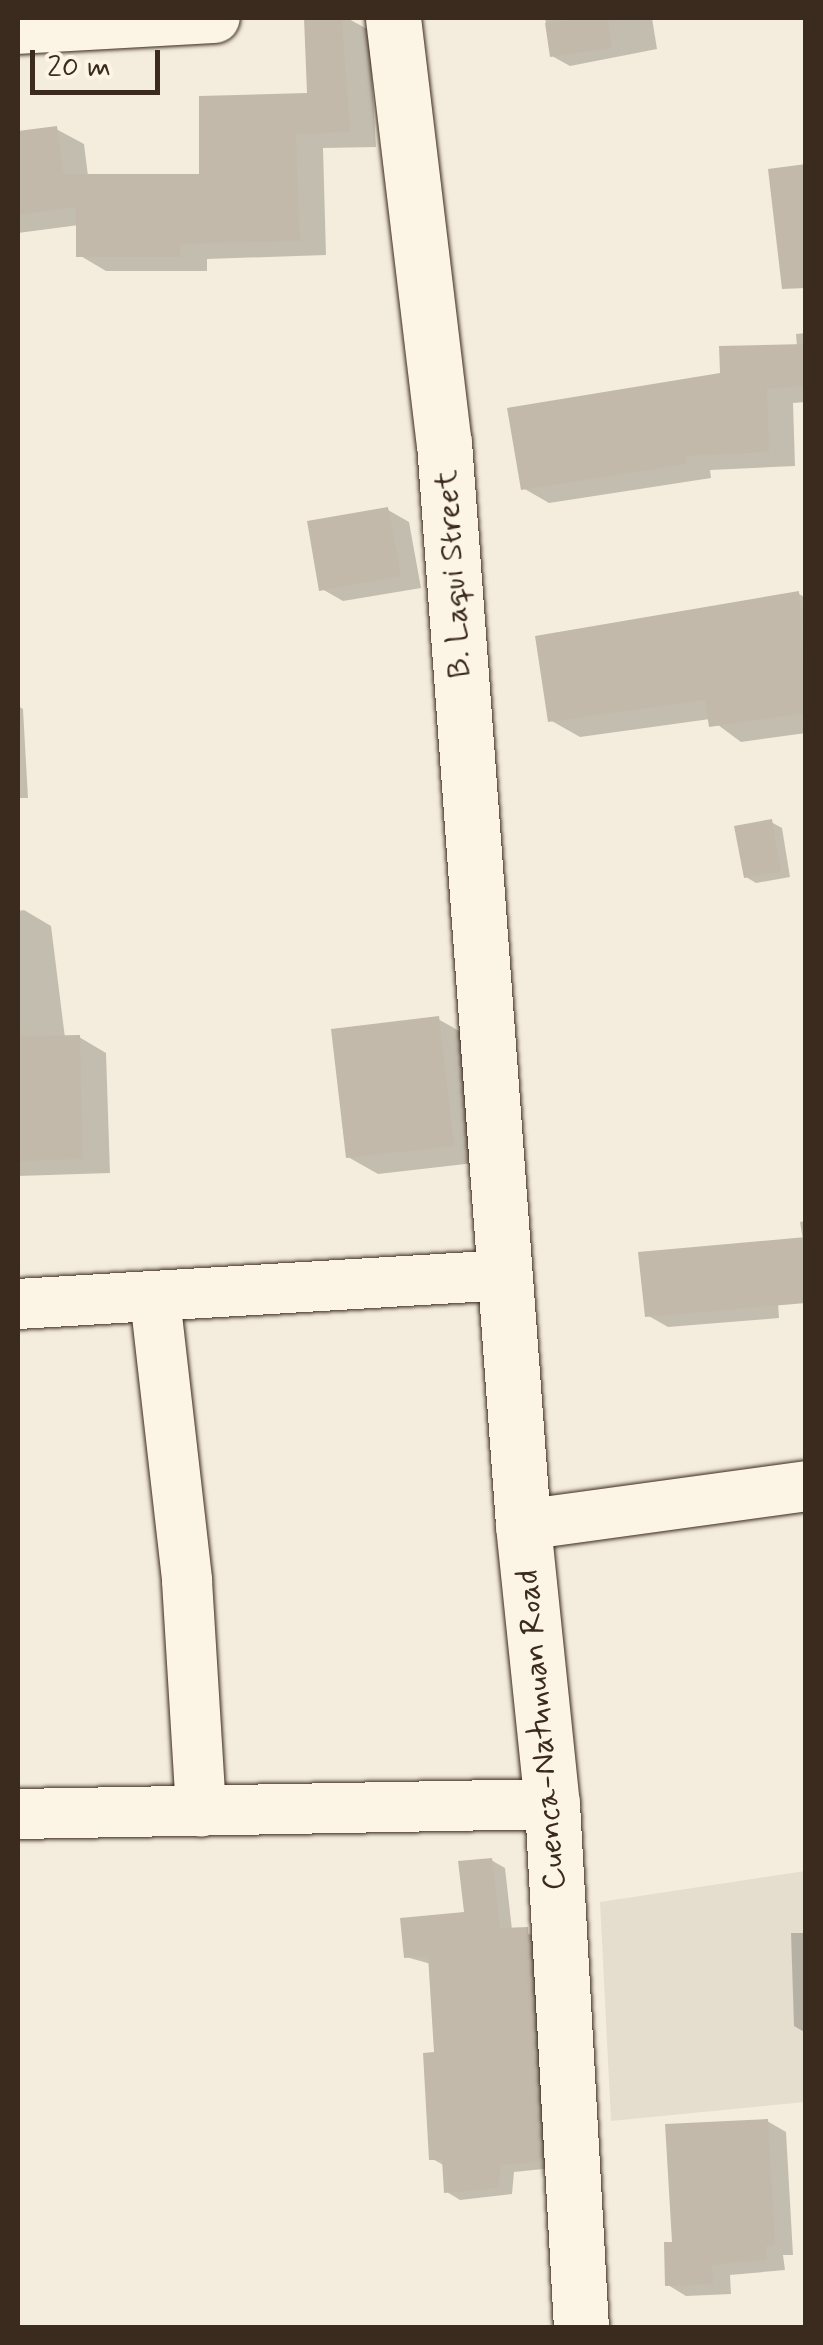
<!DOCTYPE html>
<html>
<head>
<meta charset="utf-8">
<style>
  body { margin:0 }
  #map { position:relative; width:823px; height:2345px; overflow:hidden; background:#f4eddd; font-family:Mynerve,sans-serif }
  div>[style] { position:absolute }
  [style*='--x'] { left:calc(var(--x)*1px); top:calc(var(--y)*1px); width:calc(var(--w)*1px); rotate:calc(var(--a)*1deg) }
  .built>* { inset:0; background:#e5ddce }
  .shadow>* { inset:0; background:#0003 }
  .building>* { inset:0; background:#c3b9aa }
  .roads { filter:drop-shadow(0 0 2px #3b2a1e) drop-shadow(0 0 2px #3b2a1e) }
  .minor>* { height:50px; margin:-25px; padding:0 25px; transform-origin:25px; border-radius:25px; background:#fcf5e5 }
  .secondary>* { height:55px; margin:-27.5px; padding:0 27.5px; transform-origin:27.5px; border-radius:27.5px; background:#fcf5e5 }
  span { translate:-50% -50%; white-space:nowrap; text-align:center; line-height:1.15; -webkit-text-stroke:8px #fcf5e5; paint-order:stroke }
  .street-label { font-size:32px; color:#3b2a1e }
  .frame { position:absolute; inset:0; border:20px solid #3b2a1e; pointer-events:none }
  .scale { position:absolute; left:30px; top:50px; width:130px; height:45px; box-sizing:border-box; border:5px solid #3b2a1e; border-top:0; padding-left:12px; font-size:30px; line-height:35px; white-space:nowrap; color:#3b2a1e; -webkit-text-stroke:8px #fcf5e5; paint-order:stroke }
</style>
</head>
<body>
<div id="map">
  <div class="built">
    <i style="clip-path:polygon(805px 1871px,805px 2102px,611px 2121px,600px 1902px)"></i>
  </div>
  <div class="shadow">
    <i style="clip-path:polygon(306px 18px,347px 18px,369px 30px,376px 147px,323px 148px,326px 255px,207px 259px,207px 271px,106px 271px,79px 255px,79px 225px,18px 233px,18px 134px,56px 129px,84px 144px,88px 176px,201px 176px,310px 95px)"></i>
    <i style="clip-path:polygon(652px 18px,657px 49px,570px 66px,552px 56px,545px 18px)"></i>
    <i style="clip-path:polygon(806px 333px,806px 402px,793px 403px,795px 466px,710px 470px,711px 478px,549px 503px,523px 488px,723px 376px,797px 347px,796px 334px)"></i>
    <i style="clip-path:polygon(388px 510px,409px 522px,421px 588px,343px 601px,322px 589px)"></i>
    <i style="clip-path:polygon(799px 594px,806px 598px,806px 733px,741px 742px,710px 719px,580px 737px,550px 720px)"></i>
    <i style="clip-path:polygon(18px 706px,23px 709px,28px 798px,18px 798px)"></i>
    <i style="clip-path:polygon(771px 822px,782px 828px,790px 877px,756px 883px,746px 877px)"></i>
    <i style="clip-path:polygon(24px 910px,51px 926px,65px 1038px,79px 1037px,106px 1053px,110px 1173px,18px 1176px,18px 911px)"></i>
    <i style="clip-path:polygon(438px 1019px,468px 1036px,483px 1162px,378px 1174px,348px 1157px)"></i>
    <i style="clip-path:polygon(806px 1221px,806px 1298px,778px 1302px,779px 1318px,668px 1327px,647px 1315px,803px 1240px,800px 1222px)"></i>
    <i style="clip-path:polygon(491px 1860px,505px 1868px,512px 1930px,541px 1937px,553px 2168px,514px 2172px,512px 2194px,460px 2200px,447px 2192px,445px 2166px,431px 2158px,437px 2054px,431px 1964px,406px 1957px,466px 1914px)"></i>
    <i style="clip-path:polygon(791px 1933px,806px 1933px,806px 2033px,794px 2026px)"></i>
    <i style="clip-path:polygon(767px 2121px,786px 2132px,793px 2255px,783px 2255px,785px 2270px,730px 2275px,731px 2294px,686px 2296px,668px 2285px,675px 2244px)"></i>
  </div>
  <div class="building">
    <i style="clip-path:polygon(304px 18px,342px 18px,350px 132px,296px 134px,300px 241px,180px 244px,180px 257px,76px 257px,76px 207px,18px 215px,18px 131px,57px 126px,63px 174px,199px 174px,199px 96px,307px 93px)"></i>
    <i style="clip-path:polygon(587px 18px,608px 18px,612px 48px,550px 57px,545px 23px)"></i>
    <i style="clip-path:polygon(806px 164px,806px 288px,782px 289px,768px 169px)"></i>
    <i style="clip-path:polygon(806px 344px,806px 386px,767px 389px,769px 452px,685px 456px,686px 464px,521px 490px,507px 408px,720px 373px,719px 346px)"></i>
    <i style="clip-path:polygon(388px 507px,401px 576px,319px 591px,307px 521px)"></i>
    <i style="clip-path:polygon(799px 591px,806px 713px,709px 727px,705px 700px,548px 722px,535px 636px)"></i>
    <i style="clip-path:polygon(772px 819px,781px 872px,744px 878px,734px 826px)"></i>
    <i style="clip-path:polygon(439px 1016px,454px 1146px,346px 1158px,331px 1029px)"></i>
    <i style="clip-path:polygon(80px 1035px,83px 1159px,18px 1161px,18px 1036px)"></i>
    <i style="clip-path:polygon(806px 1237px,806px 1303px,645px 1317px,638px 1252px)"></i>
    <i style="clip-path:polygon(492px 1858px,500px 1928px,528px 1927px,540px 2162px,500px 2165px,499px 2188px,444px 2193px,442px 2160px,429px 2160px,423px 2053px,434px 2052px,428px 1956px,404px 1958px,400px 1918px,464px 1912px,458px 1861px)"></i>
    <i style="clip-path:polygon(768px 2119px,775px 2245px,766px 2246px,767px 2260px,712px 2265px,713px 2284px,665px 2286px,664px 2242px,672px 2242px,665px 2124px)"></i>
  </div>
  <div class="roads">
    <div class="minor">
      <i style="--x:18;--y:29;--w:197;--a:-3.2"></i>
      <i style="--x:155;--y:1298;--w:285;--a:83.5"></i>
      <i style="--x:187;--y:1581;--w:231;--a:86.5"></i>
      <i style="--x:18;--y:1304;--w:489;--a:-3.4"></i>
      <i style="--x:523;--y:1525;--w:286;--a:-7.8"></i>
      <i style="--x:18;--y:1814;--w:534;--a:-1.07"></i>
    </div>
    <div class="secondary">
      <i style="--x:393;--y:18;--w:428;--a:83.2"></i>
      <i style="--x:444;--y:443;--w:1085;--a:85.82"></i>
      <i style="--x:523;--y:1525;--w:281;--a:84.1"></i>
      <i style="--x:552;--y:1804;--w:525;--a:86.83"></i>
    </div>
  </div>
  <div class="street-label">
    <span style="left:454px;top:574px;rotate:-94deg">B. Laqui Street</span>
    <span style="left:542px;top:1730px;rotate:-95deg">Cuenca-Natunuan Road</span>
  </div>
  <div class="frame"></div>
  <div class="scale">20 m</div>
</div>
</body>
</html>
